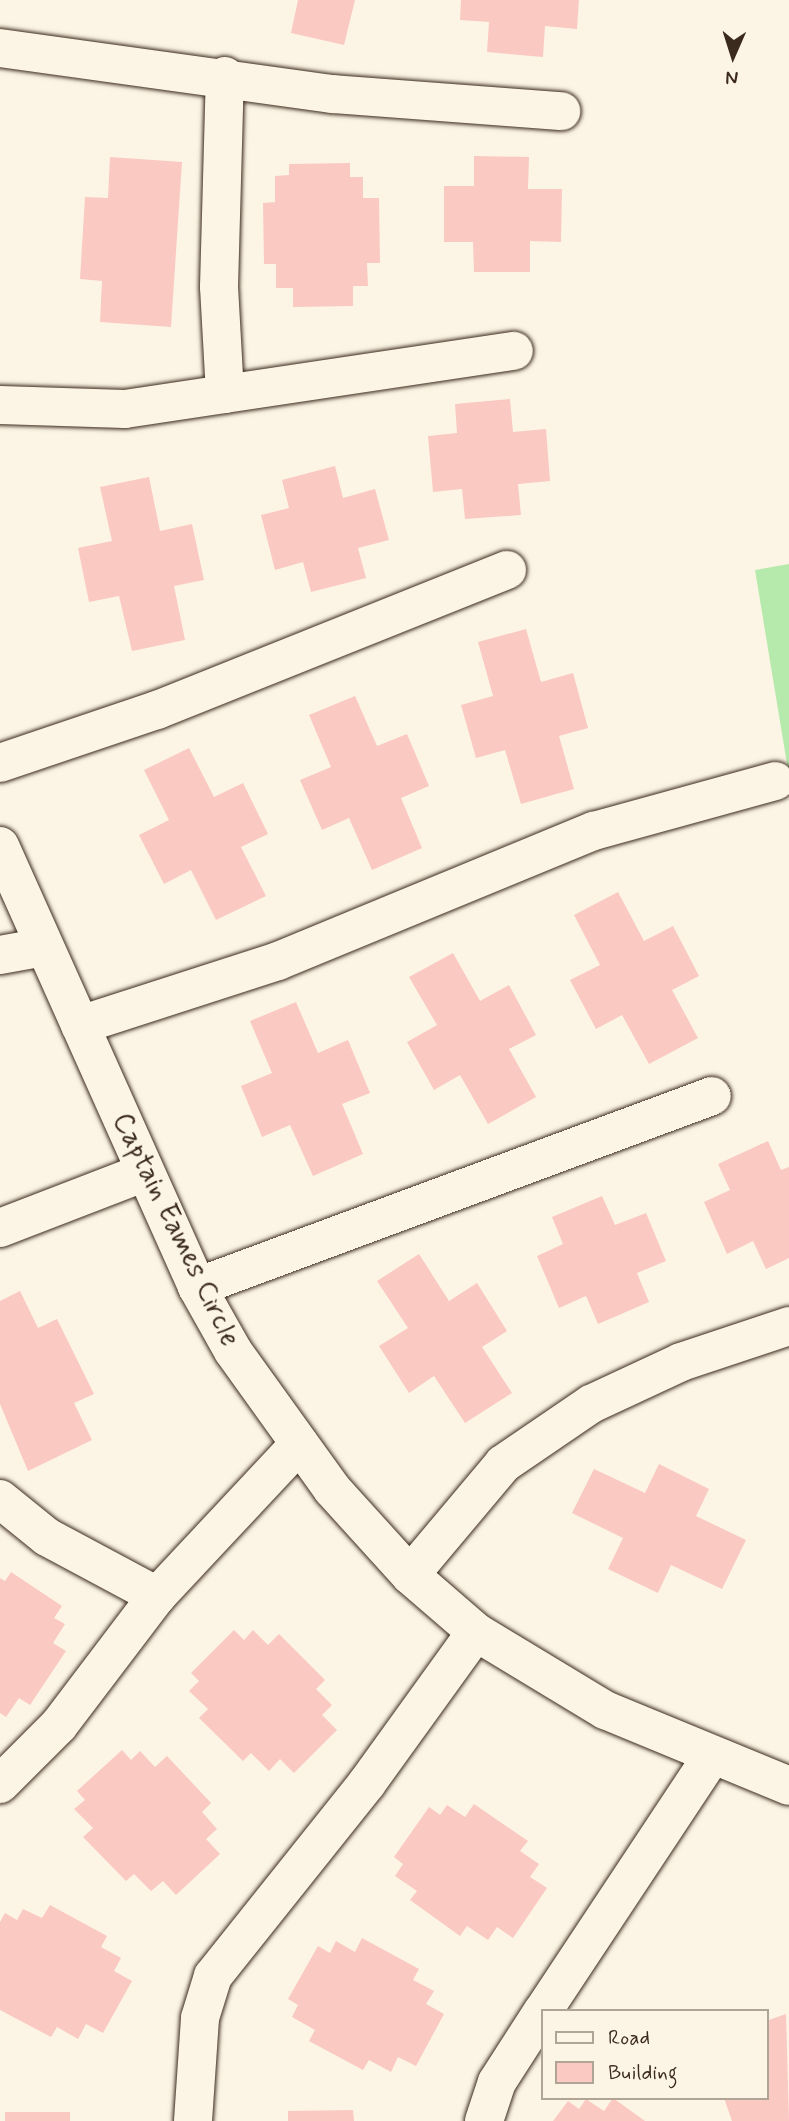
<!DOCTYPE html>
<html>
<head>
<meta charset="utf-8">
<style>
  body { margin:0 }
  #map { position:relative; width:789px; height:2121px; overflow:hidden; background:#fcf5e5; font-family:Mynerve,sans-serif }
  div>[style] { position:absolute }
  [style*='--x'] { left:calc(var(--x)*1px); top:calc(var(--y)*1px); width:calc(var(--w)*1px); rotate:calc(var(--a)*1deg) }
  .green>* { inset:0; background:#b6eaac }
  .building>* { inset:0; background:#fac9c2 }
  .roads { filter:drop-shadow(0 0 2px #3b2a1e) drop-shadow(0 0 2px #3b2a1e) }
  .minor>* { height:38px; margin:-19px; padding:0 19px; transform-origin:19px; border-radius:19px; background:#fcf5e5 }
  span { translate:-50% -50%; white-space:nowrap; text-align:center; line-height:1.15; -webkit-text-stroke:5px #fcf5e5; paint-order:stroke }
  .street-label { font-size:28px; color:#3b2a1e }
  .legend { position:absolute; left:541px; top:2009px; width:228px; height:91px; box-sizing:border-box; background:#fcf5e5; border:2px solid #afa495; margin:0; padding:9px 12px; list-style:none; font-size:21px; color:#3b2a1e }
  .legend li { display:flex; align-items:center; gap:14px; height:35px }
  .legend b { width:35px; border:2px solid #afa495 }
  .north { position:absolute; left:698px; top:21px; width:70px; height:70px; -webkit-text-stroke:5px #fcf5e5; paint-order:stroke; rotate:183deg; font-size:19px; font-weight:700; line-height:28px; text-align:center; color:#3b2a1e }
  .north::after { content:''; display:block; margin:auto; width:24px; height:32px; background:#3b2a1e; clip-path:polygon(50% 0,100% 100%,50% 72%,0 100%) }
</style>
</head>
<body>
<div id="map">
  <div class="green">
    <i style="clip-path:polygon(789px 564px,789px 776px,755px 570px)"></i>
  </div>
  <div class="building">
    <i style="clip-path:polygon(298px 0,355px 0,344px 45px,291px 33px)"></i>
    <i style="clip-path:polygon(461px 0,579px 0,577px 29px,545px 26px,543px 57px,487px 52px,489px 22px,460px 20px)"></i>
    <i style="clip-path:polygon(474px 156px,529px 157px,528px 189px,562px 189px,561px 242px,530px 241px,530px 272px,474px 272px,473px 242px,444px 242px,444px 186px,474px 186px)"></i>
    <i style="clip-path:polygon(110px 157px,182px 162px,171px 327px,100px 322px,102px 281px,80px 279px,85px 197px,108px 198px)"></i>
    <i style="clip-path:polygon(350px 163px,350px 177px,363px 177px,363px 198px,379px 198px,380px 263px,367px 263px,368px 286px,353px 286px,353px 306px,293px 307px,293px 288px,276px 288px,276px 264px,264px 264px,263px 203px,275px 202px,275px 176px,289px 175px,289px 164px)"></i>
    <i style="clip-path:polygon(510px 399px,513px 432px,546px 429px,550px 481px,518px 484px,521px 515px,465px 519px,462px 489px,433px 492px,428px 436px,457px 433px,455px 404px)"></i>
    <i style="clip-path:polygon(335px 466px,343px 498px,375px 489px,389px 540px,358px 548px,366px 578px,311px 592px,303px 562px,275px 570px,261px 515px,289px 508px,282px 480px)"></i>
    <i style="clip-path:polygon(149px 477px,160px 531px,192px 524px,204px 580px,174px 586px,185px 640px,132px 651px,119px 596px,89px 602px,78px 548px,112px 541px,100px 487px)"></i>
    <i style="clip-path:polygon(526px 629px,541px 682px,573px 673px,588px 728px,559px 736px,574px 789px,521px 804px,505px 750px,476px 758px,461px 705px,493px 696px,478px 642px)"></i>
    <i style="clip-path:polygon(355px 696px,377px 746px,407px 734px,429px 786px,401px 798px,422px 848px,372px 870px,349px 818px,322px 830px,300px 780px,331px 767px,309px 715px)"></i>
    <i style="clip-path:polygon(189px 748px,214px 797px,243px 783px,268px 834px,241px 847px,266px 896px,216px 920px,191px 870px,164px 884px,139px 835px,169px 820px,144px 770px)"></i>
    <i style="clip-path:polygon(618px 892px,644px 941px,673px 926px,699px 976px,672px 990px,698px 1038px,649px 1064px,622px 1015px,596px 1029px,570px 980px,600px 965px,574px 915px)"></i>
    <i style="clip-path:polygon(453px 953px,480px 1001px,509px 985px,536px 1035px,509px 1049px,536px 1097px,488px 1124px,460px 1075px,434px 1090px,407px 1042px,437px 1025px,409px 977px)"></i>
    <i style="clip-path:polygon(296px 1002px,318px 1053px,348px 1040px,370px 1093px,342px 1104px,363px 1154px,313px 1176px,290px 1125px,262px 1137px,241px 1086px,272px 1073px,250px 1021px)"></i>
    <i style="clip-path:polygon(768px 1141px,781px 1170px,789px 1167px,789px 1258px,766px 1269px,753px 1241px,727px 1254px,704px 1202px,730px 1190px,718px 1164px)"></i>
    <i style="clip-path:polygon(602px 1196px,615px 1225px,646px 1213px,666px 1261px,637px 1273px,649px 1302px,598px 1324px,586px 1296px,559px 1308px,537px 1256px,563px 1244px,552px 1217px)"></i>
    <i style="clip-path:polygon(419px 1254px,449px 1301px,477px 1283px,507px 1331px,482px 1347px,512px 1393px,465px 1423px,434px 1376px,409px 1393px,379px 1346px,408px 1328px,377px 1281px)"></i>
    <i style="clip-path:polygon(20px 1291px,38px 1328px,57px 1319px,94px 1394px,74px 1403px,92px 1440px,28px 1471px,0 1404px,0 1301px)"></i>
    <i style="clip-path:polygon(659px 1464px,709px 1489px,696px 1516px,746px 1540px,722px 1589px,671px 1565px,658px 1593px,608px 1569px,623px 1538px,572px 1513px,594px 1469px,645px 1493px)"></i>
    <i style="clip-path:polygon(11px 1572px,62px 1606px,54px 1618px,65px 1624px,53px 1643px,66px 1651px,30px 1705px,19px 1698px,6px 1717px,0 1713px,0 1578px,5px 1581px)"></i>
    <i style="clip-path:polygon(234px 1630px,244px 1640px,253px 1630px,268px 1645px,279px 1634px,325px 1680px,316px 1689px,332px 1705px,322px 1715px,337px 1730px,294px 1773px,280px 1759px,269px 1771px,251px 1753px,243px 1761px,199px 1718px,208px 1709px,189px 1691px,199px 1681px,191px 1673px)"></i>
    <i style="clip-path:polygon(122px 1750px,131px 1760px,140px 1751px,155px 1767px,167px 1756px,211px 1803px,202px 1812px,217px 1829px,206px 1839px,220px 1854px,176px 1895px,163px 1881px,151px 1891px,134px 1874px,126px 1881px,83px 1837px,93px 1828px,74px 1809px,85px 1800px,77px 1791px)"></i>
    <i style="clip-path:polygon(474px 1804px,528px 1841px,520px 1851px,539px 1864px,530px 1877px,547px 1888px,513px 1938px,497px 1927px,488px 1940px,467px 1926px,460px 1936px,410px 1900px,417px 1891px,395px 1876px,403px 1864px,394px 1857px,429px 1807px,440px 1815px,447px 1805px,465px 1817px)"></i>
    <i style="clip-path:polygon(50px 1905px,107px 1936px,101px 1947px,121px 1958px,114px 1971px,132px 1981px,103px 2033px,86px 2024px,78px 2039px,57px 2027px,51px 2037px,0 2010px,0 1922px,5px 1913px,17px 1920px,23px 1909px,42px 1918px)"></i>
    <i style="clip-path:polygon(362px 1938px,419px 1969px,413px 1980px,434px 1991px,426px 2004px,444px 2014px,416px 2066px,398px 2057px,391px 2072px,369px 2060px,363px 2070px,309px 2041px,315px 2030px,292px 2017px,298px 2005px,288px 1999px,318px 1946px,330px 1953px,336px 1941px,355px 1952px)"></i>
    <i style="clip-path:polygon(786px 2014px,789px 2121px,732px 2121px,724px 2098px,766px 2098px,766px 2021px)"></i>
    <i style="clip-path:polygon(613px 2098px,645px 2121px,553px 2121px,568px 2101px,579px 2109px,586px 2099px,604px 2111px)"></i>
    <i style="clip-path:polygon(353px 2110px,354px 2121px,288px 2121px,288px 2111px)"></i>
    <i style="clip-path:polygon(5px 2112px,70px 2112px,70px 2121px,5px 2121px)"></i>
  </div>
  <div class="roads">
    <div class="minor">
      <i style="--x:0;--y:48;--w:336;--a:7.9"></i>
      <i style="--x:333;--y:94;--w:229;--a:4.3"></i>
      <i style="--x:225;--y:394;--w:292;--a:-8.5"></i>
      <i style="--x:0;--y:405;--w:125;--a:1.8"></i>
      <i style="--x:125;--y:409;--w:101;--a:-8.5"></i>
      <i style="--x:225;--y:394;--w:107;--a:-93.2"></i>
      <i style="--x:219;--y:287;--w:211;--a:-88.4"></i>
      <i style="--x:0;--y:763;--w:166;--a:-18.7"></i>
      <i style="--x:157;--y:710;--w:377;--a:-21.8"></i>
      <i style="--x:0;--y:846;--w:483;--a:65.9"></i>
      <i style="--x:197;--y:1287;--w:73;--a:60.6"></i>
      <i style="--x:233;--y:1351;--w:170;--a:54.3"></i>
      <i style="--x:332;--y:1489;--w:116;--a:47.8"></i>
      <i style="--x:410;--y:1575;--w:87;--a:40.8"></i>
      <i style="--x:476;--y:1632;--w:151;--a:31.2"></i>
      <i style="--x:605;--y:1710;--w:199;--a:22.4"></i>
      <i style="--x:0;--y:955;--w:45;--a:-10.3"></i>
      <i style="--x:80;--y:1025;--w:208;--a:-17.9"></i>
      <i style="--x:278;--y:961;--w:342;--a:-22.4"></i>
      <i style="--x:594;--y:831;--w:188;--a:-15.4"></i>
      <i style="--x:0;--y:1228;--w:155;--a:-21.1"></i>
      <i style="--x:197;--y:1287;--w:549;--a:-20.35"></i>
      <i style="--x:0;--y:1499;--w:60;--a:39"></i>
      <i style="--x:47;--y:1537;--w:125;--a:28.2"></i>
      <i style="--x:410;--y:1575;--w:145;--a:-50"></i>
      <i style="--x:503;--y:1464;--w:107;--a:-34.3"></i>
      <i style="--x:591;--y:1404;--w:99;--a:-25"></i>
      <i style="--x:681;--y:1362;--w:114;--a:-18.4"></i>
      <i style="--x:0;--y:1784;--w:83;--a:-45"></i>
      <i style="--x:59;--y:1725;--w:162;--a:-52.8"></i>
      <i style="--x:157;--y:1596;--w:208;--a:-46.9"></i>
      <i style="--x:543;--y:2011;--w:305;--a:-56.5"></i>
      <i style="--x:193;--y:2121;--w:103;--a:-86.1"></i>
      <i style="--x:200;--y:2018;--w:44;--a:-72.8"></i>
      <i style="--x:213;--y:1976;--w:247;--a:-51.4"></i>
      <i style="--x:367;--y:1783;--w:186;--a:-54.2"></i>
      <i style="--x:484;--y:2121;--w:41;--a:-71.6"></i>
      <i style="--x:497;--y:2082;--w:83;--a:-57.3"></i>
    </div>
  </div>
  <div class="street-label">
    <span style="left:175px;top:1230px;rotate:64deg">Captain Eames Circle</span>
  </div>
  <ul class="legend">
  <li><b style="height:9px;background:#fcf5e5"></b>Road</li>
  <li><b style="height:19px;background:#fac9c2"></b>Building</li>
  </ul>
  <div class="north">N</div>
</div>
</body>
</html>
